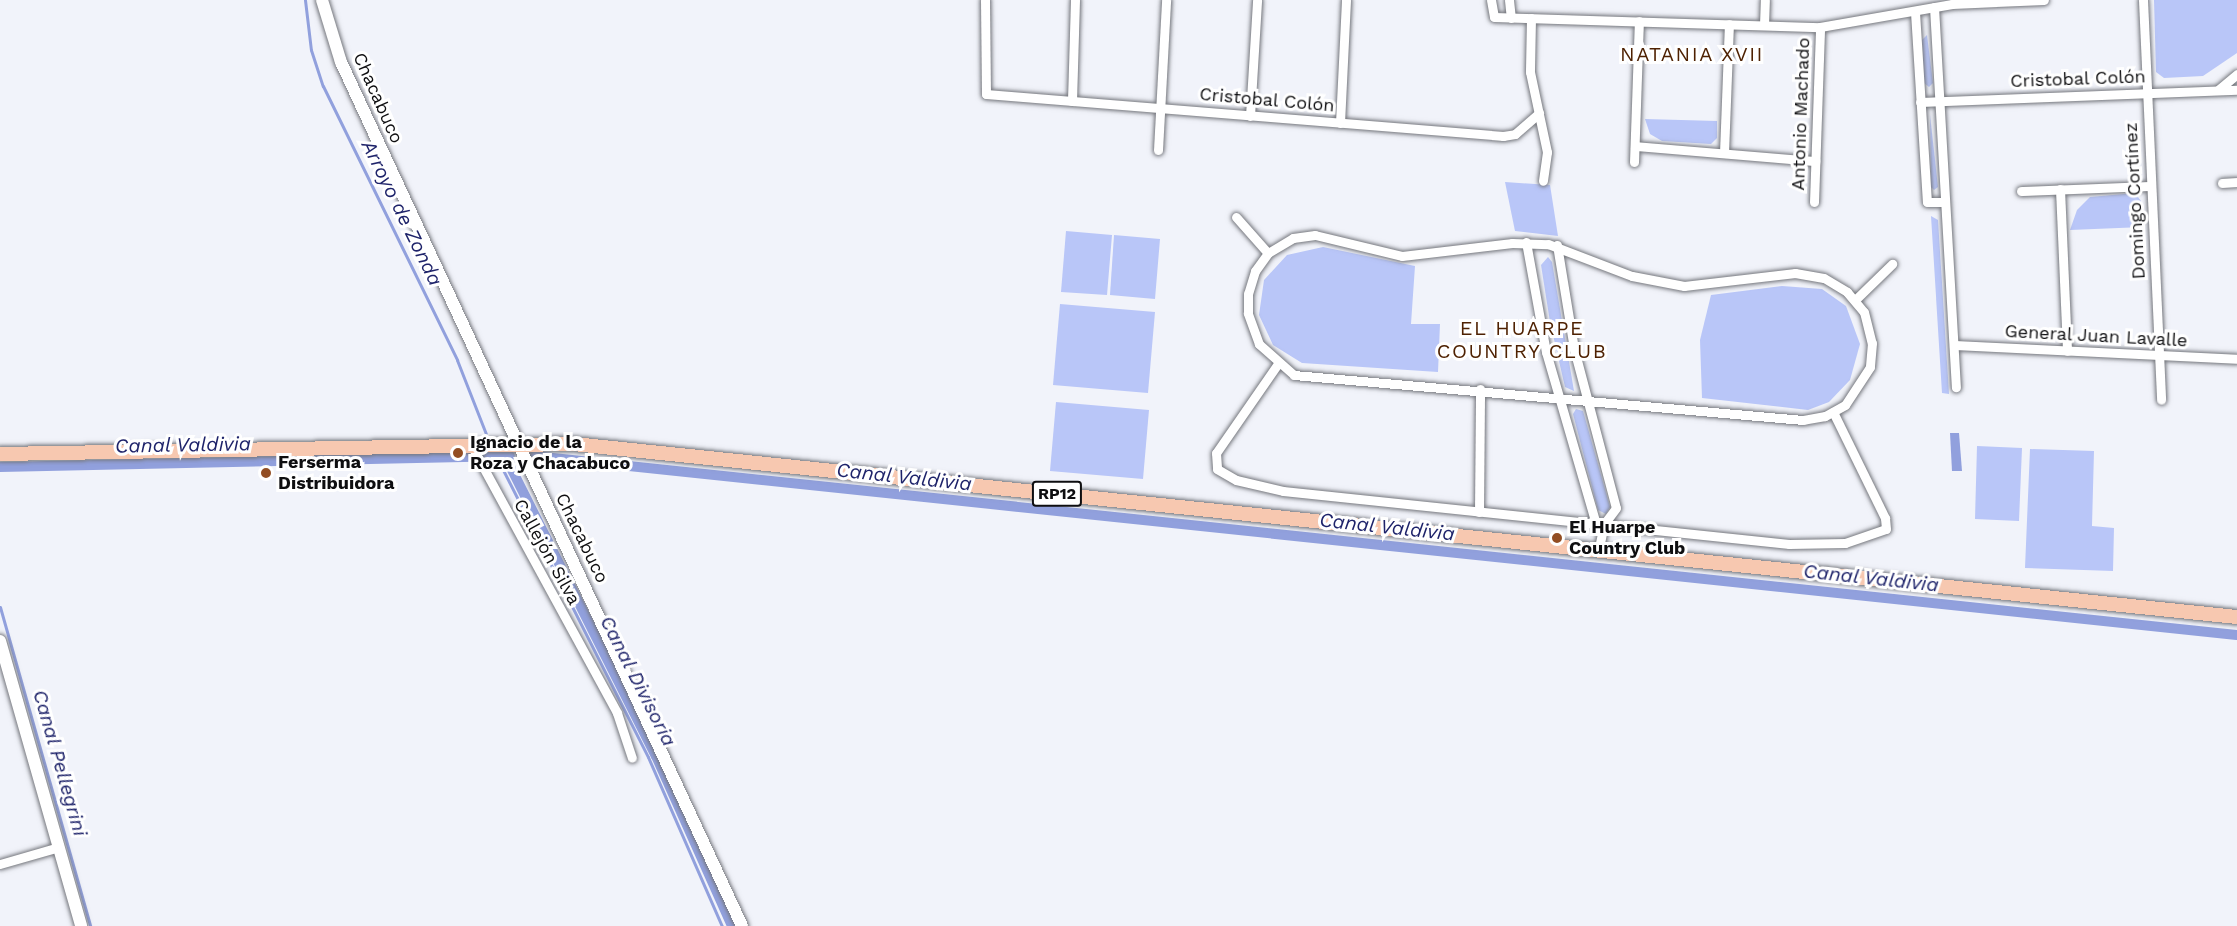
<!DOCTYPE html>
<html>
<head>
<meta charset="utf-8">
<style>
  body { margin:0 }
  #map { position:relative; width:2237px; height:926px; overflow:hidden; background:#f1f3fa; font-family:"Work Sans",sans-serif }
  div>[style] { position:absolute }
  [style*='--x'] { left:calc(var(--x)*1px); top:calc(var(--y)*1px); width:calc(var(--w)*1px); rotate:calc(var(--a)*1deg) }
  .green>* { inset:0; background:#b9c6f8 }
  .water>* { inset:0; background:#91a0dd }
  .stream>* { height:3px; margin:-1.5px; padding:0 1.5px; transform-origin:1.5px; border-radius:1.5px; background:#91a0dd }
  .canal>* { height:10px; margin:-5px; padding:0 5px; transform-origin:5px; border-radius:5px; background:#91a0dd }
  .roads { filter:drop-shadow(0 0 2px #75777d) drop-shadow(0 0 2px #75777d) }
  .street>* { height:9px; margin:-4.5px; padding:0 4.5px; transform-origin:4.5px; border-radius:4.5px; background:#fff }
  .secondary>* { height:12px; margin:-6px; padding:0 6px; transform-origin:6px; border-radius:6px; background:#fff }
  .primary>* { height:14px; margin:-7px; padding:0 7px; transform-origin:7px; border-radius:7px; background:#f7c8b0 }
  .dots>* { width:16px; height:16px; translate:-50% -50%; box-sizing:border-box; border:3px solid #fff; border-radius:50% }
  span { translate:-50% -50%; white-space:nowrap; text-align:center; line-height:1.15; -webkit-text-stroke:6px #fff; paint-order:stroke }
  .shield-label span { padding:2px 4px; background:#fff; border:2px solid; border-radius:4px; -webkit-text-stroke-width:0 }
  .shield-label { font-size:16px; color:#0e0e10; font-weight:700 }
  .street-label { font-size:18px; color:#0e0e10 }
  .poi-label { font-size:18px; color:#0e0e10; font-weight:700 }
  .left { translate:0 -50%; text-align:left }
  .neighbourhood-label { font-size:20px; color:#4e2102; letter-spacing:1.5px }
  .water-label { font-size:20px; color:#1e236a; font-style:italic }
</style>
</head>
<body>
<div id="map">
  <div class="green">
    <i style="clip-path:polygon(2154px 0,2237px 0,2237px 53px,2203px 76px,2164px 78px,2156px 72px)"></i>
    <i style="clip-path:polygon(1927px 35px,1933px 83px,1929px 87px,1924px 83px,1922px 40px)"></i>
    <i style="clip-path:polygon(1930px 115px,1938px 187px,1934px 190px,1931px 187px)"></i>
    <i style="clip-path:polygon(1645px 119px,1717px 121px,1717px 138px,1711px 144px,1662px 141px,1650px 134px)"></i>
    <i style="clip-path:polygon(1505px 182px,1550px 185px,1558px 236px,1515px 231px)"></i>
    <i style="clip-path:polygon(2135px 193px,2141px 201px,2143px 227px,2070px 230px,2077px 210px,2090px 197px)"></i>
    <i style="clip-path:polygon(1931px 216px,1938px 220px,1949px 394px,1942px 393px)"></i>
    <i style="clip-path:polygon(1066px 231px,1112px 235px,1107px 295px,1061px 292px)"></i>
    <i style="clip-path:polygon(1114px 235px,1160px 239px,1155px 299px,1110px 295px)"></i>
    <i style="clip-path:polygon(1323px 247px,1415px 266px,1411px 324px,1440px 324px,1438px 372px,1302px 363px,1273px 345px,1259px 315px,1264px 280px,1287px 255px)"></i>
    <i style="clip-path:polygon(1548px 257px,1552px 262px,1574px 391px,1565px 387px,1550px 322px,1541px 265px)"></i>
    <i style="clip-path:polygon(1782px 286px,1822px 289px,1846px 306px,1860px 344px,1850px 380px,1829px 402px,1808px 410px,1702px 398px,1700px 340px,1711px 295px)"></i>
    <i style="clip-path:polygon(1060px 304px,1155px 312px,1148px 393px,1053px 385px)"></i>
    <i style="clip-path:polygon(1056px 402px,1149px 410px,1143px 479px,1050px 471px)"></i>
    <i style="clip-path:polygon(1576px 409px,1583px 411px,1610px 507px,1606px 514px,1598px 510px,1573px 414px)"></i>
    <i style="clip-path:polygon(1977px 446px,2022px 448px,2019px 521px,1975px 519px)"></i>
    <i style="clip-path:polygon(2030px 449px,2094px 451px,2092px 526px,2114px 528px,2113px 571px,2025px 568px)"></i>
  </div>
  <div class="water">
    <i style="clip-path:polygon(1950px 433px,1959px 433px,1962px 471px,1952px 471px)"></i>
  </div>
  <div class="stream">
    <i style="--x:305;--y:0;--w:50;--a:83.2"></i>
    <i style="--x:311;--y:50;--w:38;--a:72"></i>
    <i style="--x:323;--y:86;--w:305;--a:63.9"></i>
    <i style="--x:457;--y:360;--w:79;--a:68.6"></i>
    <i style="--x:496;--y:456;--w:337;--a:63.2"></i>
    <i style="--x:648;--y:757;--w:184;--a:66.4"></i>
    <i style="--x:0;--y:607;--w:331;--a:74.2"></i>
  </div>
  <div class="canal">
    <i style="--x:505;--y:456;--w:336;--a:63.3"></i>
    <i style="--x:656;--y:756;--w:186;--a:65.9"></i>
    <i style="--x:534;--y:456;--w:1712;--a:6"></i>
    <i style="--x:0;--y:467;--w:510;--a:-1.24"></i>
  </div>
  <div class="roads">
    <div class="street">
      <i style="--x:985;--y:0;--w:94;--a:89.4"></i>
      <i style="--x:986;--y:94;--w:519;--a:4.64"></i>
      <i style="--x:1503;--y:136;--w:12;--a:-9"></i>
      <i style="--x:1515;--y:134;--w:32;--a:-41"></i>
      <i style="--x:1491;--y:0;--w:17;--a:80"></i>
      <i style="--x:1494;--y:17;--w:326;--a:1.8"></i>
      <i style="--x:1820;--y:27;--w:134;--a:-9.9"></i>
      <i style="--x:1952;--y:4;--w:92;--a:-2.5"></i>
      <i style="--x:1509;--y:0;--w:18;--a:84"></i>
      <i style="--x:2143;--y:0;--w:400;--a:87.4"></i>
      <i style="--x:1934;--y:7;--w:381;--a:86.7"></i>
      <i style="--x:1915;--y:12;--w:190;--a:86.4"></i>
      <i style="--x:1927;--y:202;--w:17;--a:0"></i>
      <i style="--x:1531;--y:18;--w:54;--a:91.1"></i>
      <i style="--x:1530;--y:72;--w:82;--a:78"></i>
      <i style="--x:1547;--y:152;--w:29;--a:98"></i>
      <i style="--x:1764;--y:25;--w:25;--a:-88"></i>
      <i style="--x:2218;--y:90;--w:25;--a:-40"></i>
      <i style="--x:1072;--y:101;--w:101;--a:-88.3"></i>
      <i style="--x:1920;--y:102;--w:317;--a:-2.2"></i>
      <i style="--x:1250;--y:116;--w:116;--a:-86.5"></i>
      <i style="--x:1340;--y:123;--w:123;--a:-87.2"></i>
      <i style="--x:1635;--y:146;--w:181;--a:4.8"></i>
      <i style="--x:1158;--y:150;--w:150;--a:-86.9"></i>
      <i style="--x:1724;--y:153;--w:129;--a:-87.8"></i>
      <i style="--x:1634;--y:162;--w:141;--a:-88"></i>
      <i style="--x:2222;--y:183;--w:15;--a:-4"></i>
      <i style="--x:2060;--y:189;--w:162;--a:87.5"></i>
      <i style="--x:2021;--y:191;--w:130;--a:-2.2"></i>
      <i style="--x:1814;--y:202;--w:175;--a:-88"></i>
      <i style="--x:1236;--y:217;--w:48;--a:48.4"></i>
      <i style="--x:1315;--y:235;--w:89;--a:13.6"></i>
      <i style="--x:1402;--y:256;--w:111;--a:-6.7"></i>
      <i style="--x:1512;--y:243;--w:36;--a:2"></i>
      <i style="--x:1548;--y:244;--w:90;--a:20.9"></i>
      <i style="--x:1632;--y:276;--w:53;--a:10.9"></i>
      <i style="--x:1684;--y:286;--w:112;--a:-6.7"></i>
      <i style="--x:1795;--y:273;--w:29;--a:10"></i>
      <i style="--x:1824;--y:278;--w:27;--a:31"></i>
      <i style="--x:1847;--y:292;--w:26;--a:50"></i>
      <i style="--x:1864;--y:312;--w:32;--a:76"></i>
      <i style="--x:1872;--y:343;--w:24;--a:95"></i>
      <i style="--x:1870;--y:367;--w:45;--a:123.3"></i>
      <i style="--x:1845;--y:405;--w:23;--a:151"></i>
      <i style="--x:1825;--y:416;--w:22;--a:170"></i>
      <i style="--x:1803;--y:420;--w:511;--a:-174.95"></i>
      <i style="--x:1294;--y:375;--w:47;--a:-138.5"></i>
      <i style="--x:1259;--y:344;--w:33;--a:-110"></i>
      <i style="--x:1248;--y:313;--w:19;--a:-90"></i>
      <i style="--x:1248;--y:294;--w:24;--a:-73"></i>
      <i style="--x:1255;--y:271;--w:22;--a:-54"></i>
      <i style="--x:1268;--y:253;--w:29;--a:-31"></i>
      <i style="--x:1293;--y:238;--w:22;--a:-8"></i>
      <i style="--x:1526;--y:242;--w:112;--a:79.7"></i>
      <i style="--x:1546;--y:352;--w:183;--a:73.8"></i>
      <i style="--x:1557;--y:245;--w:105;--a:80.7"></i>
      <i style="--x:1574;--y:349;--w:164;--a:75.2"></i>
      <i style="--x:1616;--y:508;--w:20;--a:127"></i>
      <i style="--x:1604;--y:524;--w:29;--a:102"></i>
      <i style="--x:1855;--y:300;--w:52;--a:-44.2"></i>
      <i style="--x:1954;--y:345;--w:283;--a:2.8"></i>
      <i style="--x:1277;--y:365;--w:107;--a:124.7"></i>
      <i style="--x:1216;--y:453;--w:16;--a:86"></i>
      <i style="--x:1217;--y:469;--w:22;--a:30"></i>
      <i style="--x:1236;--y:480;--w:48;--a:13.2"></i>
      <i style="--x:1283;--y:491;--w:509;--a:5.98"></i>
      <i style="--x:1789;--y:544;--w:56;--a:-1"></i>
      <i style="--x:1845;--y:543;--w:43;--a:-18.9"></i>
      <i style="--x:1886;--y:529;--w:11;--a:-95"></i>
      <i style="--x:1885;--y:518;--w:118;--a:-116.1"></i>
      <i style="--x:470;--y:443;--w:307;--a:61.4"></i>
      <i style="--x:617;--y:713;--w:47;--a:71.6"></i>
      <i style="--x:1479;--y:512;--w:123;--a:-89.5"></i>
      <i style="--x:0;--y:864;--w:61;--a:-16.1"></i>
    </div>
    <div class="secondary">
      <i style="--x:322;--y:0;--w:65;--a:73"></i>
      <i style="--x:341;--y:62;--w:953;--a:65.1"></i>
      <i style="--x:0;--y:641;--w:296;--a:74.1"></i>
    </div>
    <div class="primary">
      <i style="--x:0;--y:454;--w:574;--a:-1"></i>
      <i style="--x:574;--y:444;--w:1672;--a:5.94"></i>
    </div>
  </div>
  <div class="dots">
    <i style="left:458px;top:453px;background:#924d23"></i>
    <i style="left:266px;top:473px;background:#924d23"></i>
    <i style="left:1557px;top:538px;background:#924d23"></i>
  </div>
  <div class="shield-label">
    <span style="left:1057px;top:494px">RP12</span>
  </div>
  <div class="street-label">
    <span style="left:2078px;top:79px;rotate:-2deg">Cristobal Colón</span>
    <span style="left:378px;top:98px;rotate:66deg">Chacabuco</span>
    <span style="left:1267px;top:100px;rotate:5deg">Cristobal Colón</span>
    <span style="left:1801px;top:114px;rotate:-88deg">Antonio Machado</span>
    <span style="left:2135px;top:201px;rotate:-93deg">Domingo Cortínez</span>
    <span style="left:2096px;top:336px;rotate:3deg">General Juan Lavalle</span>
    <span style="left:582px;top:538px;rotate:64deg">Chacabuco</span>
    <span style="left:547px;top:552px;rotate:61deg">Callejón Silva</span>
  </div>
  <div class="poi-label">
    <span class="left" style="left:470px;top:453px">Ignacio de la<br>Roza y Chacabuco</span>
    <span class="left" style="left:278px;top:473px">Ferserma<br>Distribuidora</span>
    <span class="left" style="left:1569px;top:538px">El Huarpe<br>Country Club</span>
  </div>
  <div class="neighbourhood-label">
    <span style="left:1692px;top:54px">NATANIA XVII</span>
    <span style="left:1522px;top:340px">EL HUARPE<br>COUNTRY CLUB</span>
  </div>
  <div class="water-label">
    <span style="left:402px;top:213px;rotate:64deg">Arroyo de Zonda</span>
    <span style="left:183px;top:445px;rotate:-1deg">Canal Valdivia</span>
    <span style="left:904px;top:477px;rotate:6deg">Canal Valdivia</span>
    <span style="left:1387px;top:527px;rotate:6deg">Canal Valdivia</span>
    <span style="left:1871px;top:578px;rotate:6deg">Canal Valdivia</span>
    <span style="left:638px;top:681px;rotate:63deg">Canal Divisoria</span>
    <span style="left:60px;top:763px;rotate:74deg">Canal Pellegrini</span>
  </div>
</div>
</body>
</html>
